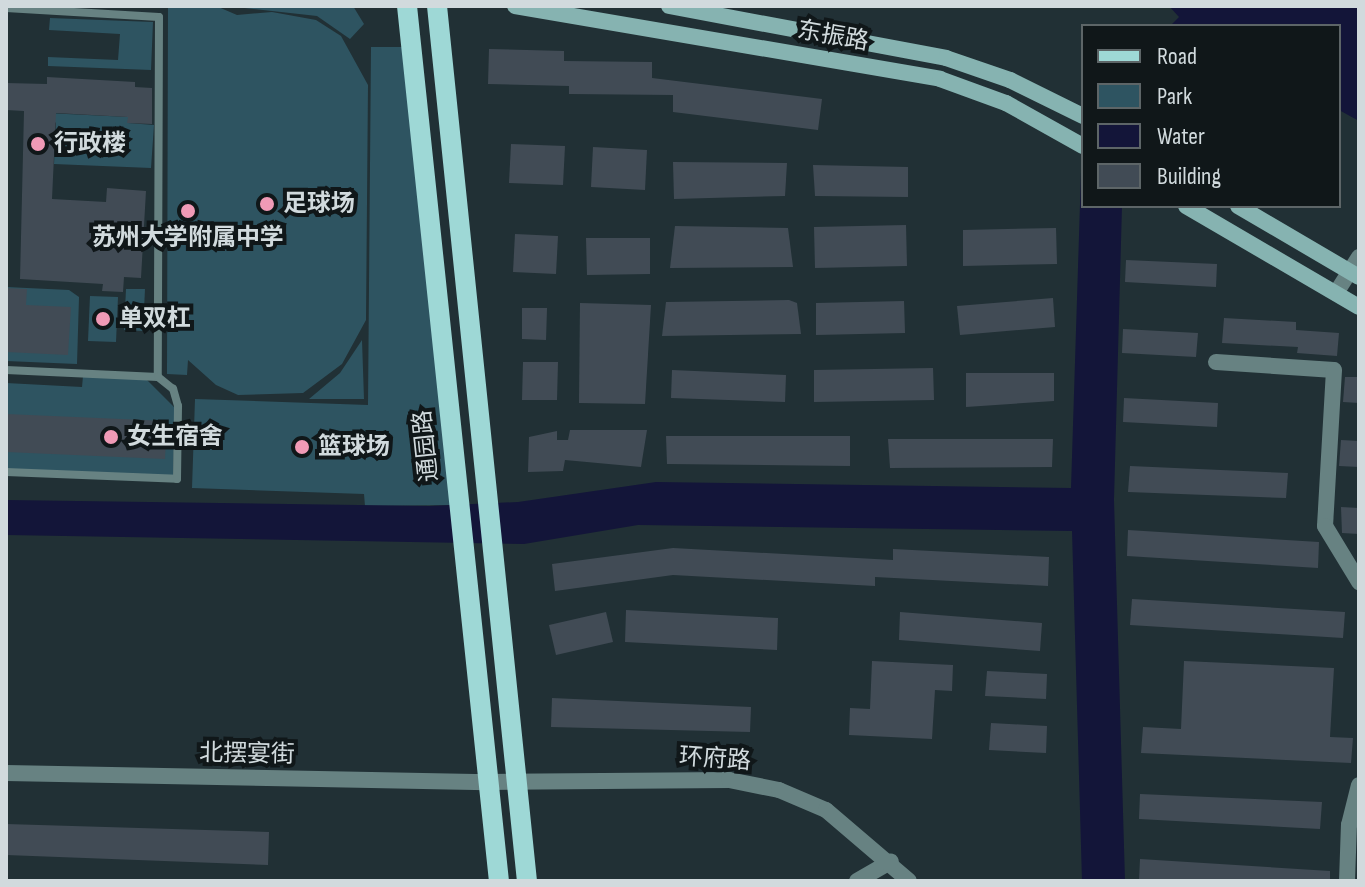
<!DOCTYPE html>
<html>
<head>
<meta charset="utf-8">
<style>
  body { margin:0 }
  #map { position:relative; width:1365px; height:887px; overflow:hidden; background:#213035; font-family:"Sofia Sans Condensed","Noto Sans SC",sans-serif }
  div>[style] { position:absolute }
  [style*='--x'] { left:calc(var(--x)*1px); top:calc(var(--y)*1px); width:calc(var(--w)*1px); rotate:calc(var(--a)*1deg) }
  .green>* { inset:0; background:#2e5461 }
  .water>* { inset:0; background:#131539 }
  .building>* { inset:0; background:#414b55 }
  .service>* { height:8px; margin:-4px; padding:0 4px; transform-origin:4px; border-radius:4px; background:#678282 }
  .minor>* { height:16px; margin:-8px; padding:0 8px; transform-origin:8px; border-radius:8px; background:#678282 }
  .tertiary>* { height:16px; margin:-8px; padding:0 8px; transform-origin:8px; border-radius:8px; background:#678282 }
  .secondary>* { height:16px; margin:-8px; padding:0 8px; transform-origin:8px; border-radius:8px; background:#86b3b1 }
  .primary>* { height:20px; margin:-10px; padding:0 10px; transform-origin:10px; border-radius:10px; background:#9ed8d6 }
  .dots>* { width:22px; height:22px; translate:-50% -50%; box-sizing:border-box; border:4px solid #101719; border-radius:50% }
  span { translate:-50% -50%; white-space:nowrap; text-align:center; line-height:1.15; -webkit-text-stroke:8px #101719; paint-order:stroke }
  .street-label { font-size:24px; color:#d1dadd }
  .poi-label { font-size:24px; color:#d1dadd; font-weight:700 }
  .left { translate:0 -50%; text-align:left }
  .frame { position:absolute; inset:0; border:8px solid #d1dadd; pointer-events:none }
  .legend { position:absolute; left:1081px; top:24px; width:260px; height:184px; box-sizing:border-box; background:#101719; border:2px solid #5d6567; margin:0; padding:10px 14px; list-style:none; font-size:24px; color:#d1dadd }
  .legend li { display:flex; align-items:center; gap:16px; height:40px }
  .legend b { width:40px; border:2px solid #5d6567 }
</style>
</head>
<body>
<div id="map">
  <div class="green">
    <i style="clip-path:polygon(168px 6px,216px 6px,237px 15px,272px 12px,316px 20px,341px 36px,368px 85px,366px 320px,342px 364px,303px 393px,238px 395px,216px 385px,188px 360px,187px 375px,167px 374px)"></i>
    <i style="clip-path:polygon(226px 6px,353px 6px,364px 24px,350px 39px,317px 16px)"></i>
    <i style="clip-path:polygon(50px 18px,153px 22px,151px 70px,48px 66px,48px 57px,118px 60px,120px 34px,49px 30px)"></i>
    <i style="clip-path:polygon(371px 47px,405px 47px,451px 505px,365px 506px,364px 494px,192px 488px,195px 399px,368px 405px)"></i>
    <i style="clip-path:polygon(46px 113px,128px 117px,128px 123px,154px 125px,151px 168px,54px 164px,56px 123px)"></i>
    <i style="clip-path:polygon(6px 287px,69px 290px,79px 297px,77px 364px,6px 361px)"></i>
    <i style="clip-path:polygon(126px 289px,145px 289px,143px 331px,124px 330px)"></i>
    <i style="clip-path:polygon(90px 296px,118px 297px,116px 342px,88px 341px)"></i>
    <i style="clip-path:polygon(362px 340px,364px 399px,309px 399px,340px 373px)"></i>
    <i style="clip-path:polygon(83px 376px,146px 379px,175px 408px,173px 477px,6px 469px,6px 383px,82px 387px)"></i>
  </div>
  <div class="water">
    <i style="clip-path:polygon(1169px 6px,1359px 6px,1359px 121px,1339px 110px,1339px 26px,1170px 26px,1179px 17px)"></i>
    <i style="clip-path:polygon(1083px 109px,1083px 206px,1122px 206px,1114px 500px,1125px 881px,1082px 881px,1072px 531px,638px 525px,524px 544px,6px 535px,6px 500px,429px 506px,518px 502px,656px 482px,1071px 488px)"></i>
  </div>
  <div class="building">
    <i style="clip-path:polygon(489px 49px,564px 51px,564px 61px,652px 62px,652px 78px,822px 99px,818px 130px,673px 112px,673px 95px,569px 94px,569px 86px,488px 84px)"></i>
    <i style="clip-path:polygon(47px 77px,135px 82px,135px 87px,152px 88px,152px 124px,127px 123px,128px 117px,56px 113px,52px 199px,106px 202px,107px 188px,146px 191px,141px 278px,124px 277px,123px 292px,102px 291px,103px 284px,20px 279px,24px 111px,6px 110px,6px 83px,47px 84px)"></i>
    <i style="clip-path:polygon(511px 144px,565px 146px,563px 185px,509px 183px)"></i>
    <i style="clip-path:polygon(593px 147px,647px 150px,645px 190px,591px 187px)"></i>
    <i style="clip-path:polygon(673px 162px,787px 163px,785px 196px,674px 199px)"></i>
    <i style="clip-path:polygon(813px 165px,908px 167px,908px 197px,815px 196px)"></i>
    <i style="clip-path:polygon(906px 225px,907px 266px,815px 268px,814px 227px)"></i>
    <i style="clip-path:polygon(675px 226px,788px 228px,793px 267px,670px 268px)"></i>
    <i style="clip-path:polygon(1056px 228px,1057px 264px,963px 266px,963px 230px)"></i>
    <i style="clip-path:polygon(515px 234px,558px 236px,556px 274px,513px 272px)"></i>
    <i style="clip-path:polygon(586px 238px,650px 238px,650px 274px,587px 275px)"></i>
    <i style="clip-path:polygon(1126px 260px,1217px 264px,1216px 287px,1125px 282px)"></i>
    <i style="clip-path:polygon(6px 288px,27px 289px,26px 305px,71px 307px,68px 355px,6px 352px)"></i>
    <i style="clip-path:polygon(1053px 298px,1055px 327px,960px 335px,957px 306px)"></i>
    <i style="clip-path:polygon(789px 300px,797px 303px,801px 334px,662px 336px,666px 302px)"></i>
    <i style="clip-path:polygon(904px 301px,905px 333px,816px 335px,816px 303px)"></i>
    <i style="clip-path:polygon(580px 303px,651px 305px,645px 404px,579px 403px)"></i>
    <i style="clip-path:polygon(522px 308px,547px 308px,546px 340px,522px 339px)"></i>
    <i style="clip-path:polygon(1224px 318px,1296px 322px,1296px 330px,1339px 333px,1337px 356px,1297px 353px,1298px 347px,1222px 343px)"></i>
    <i style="clip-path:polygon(1123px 329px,1198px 333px,1196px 357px,1122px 353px)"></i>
    <i style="clip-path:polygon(523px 362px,558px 362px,557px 400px,522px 400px)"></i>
    <i style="clip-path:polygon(933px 368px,934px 400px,814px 402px,814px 370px)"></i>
    <i style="clip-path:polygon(672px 370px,786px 375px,785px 402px,671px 398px)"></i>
    <i style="clip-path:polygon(966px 373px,1054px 373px,1054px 401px,966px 407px)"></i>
    <i style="clip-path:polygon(1345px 377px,1359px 377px,1359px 403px,1343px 402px)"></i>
    <i style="clip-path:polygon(1124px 398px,1218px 403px,1217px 427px,1123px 422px)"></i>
    <i style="clip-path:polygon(6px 414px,167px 421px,165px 459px,6px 452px)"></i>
    <i style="clip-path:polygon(570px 430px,647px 430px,641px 467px,565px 460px,563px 471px,528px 472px,529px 437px,557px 431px,557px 440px,568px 440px)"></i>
    <i style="clip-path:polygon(666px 436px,850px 436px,850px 466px,667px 464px)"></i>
    <i style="clip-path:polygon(888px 439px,1053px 439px,1052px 467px,890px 468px)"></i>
    <i style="clip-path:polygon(1341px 440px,1359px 441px,1359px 467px,1339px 466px)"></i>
    <i style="clip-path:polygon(1130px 466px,1288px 473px,1286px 498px,1128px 492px)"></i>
    <i style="clip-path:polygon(1341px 507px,1359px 508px,1359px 534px,1342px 533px)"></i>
    <i style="clip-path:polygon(1128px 530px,1319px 542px,1318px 568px,1127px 556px)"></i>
    <i style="clip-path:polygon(673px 548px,893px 560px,893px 549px,1049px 557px,1048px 586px,875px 577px,875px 586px,673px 575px,555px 591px,552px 564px)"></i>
    <i style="clip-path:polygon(1132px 599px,1345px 612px,1343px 638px,1130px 625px)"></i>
    <i style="clip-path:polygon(626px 610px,778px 618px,777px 650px,625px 642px)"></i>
    <i style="clip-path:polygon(606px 612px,613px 642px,556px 655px,549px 625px)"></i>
    <i style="clip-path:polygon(900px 612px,1042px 623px,1040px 651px,899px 640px)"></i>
    <i style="clip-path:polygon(872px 661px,953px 665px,952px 691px,935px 690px,932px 739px,849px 735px,850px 708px,870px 709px)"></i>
    <i style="clip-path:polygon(1184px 661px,1334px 668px,1330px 737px,1353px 738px,1351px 763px,1141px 753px,1143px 727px,1181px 729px)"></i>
    <i style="clip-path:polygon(987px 671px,1047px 674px,1046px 699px,985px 696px)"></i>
    <i style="clip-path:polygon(552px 698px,751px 707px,750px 732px,551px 727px)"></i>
    <i style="clip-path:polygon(991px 723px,1047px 726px,1046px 753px,989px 750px)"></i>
    <i style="clip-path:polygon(1140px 794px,1322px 802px,1320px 829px,1139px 819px)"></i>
    <i style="clip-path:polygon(6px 824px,269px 832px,268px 865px,6px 855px)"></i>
    <i style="clip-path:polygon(1140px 859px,1330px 871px,1330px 881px,1139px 881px)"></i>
  </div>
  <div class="service">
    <i style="--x:6;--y:8;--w:153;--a:3.4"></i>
    <i style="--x:159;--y:17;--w:360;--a:90.2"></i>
    <i style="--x:158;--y:377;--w:152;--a:-177.4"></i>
    <i style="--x:6;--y:472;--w:171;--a:2.3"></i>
    <i style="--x:177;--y:479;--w:73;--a:-89.2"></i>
    <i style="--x:178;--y:406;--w:18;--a:-106"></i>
    <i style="--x:173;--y:389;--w:19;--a:-141"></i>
  </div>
  <div class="minor">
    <i style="--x:1336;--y:293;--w:43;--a:-57.4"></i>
    <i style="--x:1216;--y:362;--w:118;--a:3.9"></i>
    <i style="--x:1334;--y:370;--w:156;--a:93.3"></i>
    <i style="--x:1325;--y:526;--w:66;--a:58.7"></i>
    <i style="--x:857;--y:881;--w:39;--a:-30"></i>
    <i style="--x:1347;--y:881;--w:56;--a:-88"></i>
    <i style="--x:1349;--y:825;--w:41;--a:-76"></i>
  </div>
  <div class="tertiary">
    <i style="--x:6;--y:773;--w:482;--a:1.1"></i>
    <i style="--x:488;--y:782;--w:241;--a:-0.5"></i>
    <i style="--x:729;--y:780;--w:51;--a:11.3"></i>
    <i style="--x:779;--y:790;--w:51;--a:23.1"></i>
    <i style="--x:826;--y:810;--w:109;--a:40.5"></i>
  </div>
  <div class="secondary">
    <i style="--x:515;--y:6;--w:431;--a:9.7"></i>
    <i style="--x:940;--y:79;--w:70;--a:20"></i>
    <i style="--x:1006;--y:103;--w:88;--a:29.2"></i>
    <i style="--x:669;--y:6;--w:282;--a:10.6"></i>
    <i style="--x:946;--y:58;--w:68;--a:19"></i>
    <i style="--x:1010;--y:80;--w:81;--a:26.3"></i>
    <i style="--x:1186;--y:206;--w:200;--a:30.3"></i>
    <i style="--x:1238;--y:206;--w:140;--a:30.4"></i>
  </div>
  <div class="primary">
    <i style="--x:407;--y:6;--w:880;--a:84"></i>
    <i style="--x:437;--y:6;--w:880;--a:84.13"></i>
  </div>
  <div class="dots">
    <i style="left:38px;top:144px;background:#f09ab6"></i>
    <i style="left:267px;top:204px;background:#f09ab6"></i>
    <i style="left:188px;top:211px;background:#f09ab6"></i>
    <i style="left:103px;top:319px;background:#f09ab6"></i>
    <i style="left:111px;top:437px;background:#f09ab6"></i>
    <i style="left:302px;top:447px;background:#f09ab6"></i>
  </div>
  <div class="street-label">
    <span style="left:833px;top:36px;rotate:10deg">东振路</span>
    <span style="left:426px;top:446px;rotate:-96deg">通园路</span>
    <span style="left:247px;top:754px;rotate:1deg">北摆宴街</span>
    <span style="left:715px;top:759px;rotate:4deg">环府路</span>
  </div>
  <div class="poi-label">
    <span class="left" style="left:54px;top:144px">行政楼</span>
    <span class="left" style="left:283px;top:204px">足球场</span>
    <span style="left:188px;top:238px">苏州大学附属中学</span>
    <span class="left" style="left:119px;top:319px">单双杠</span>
    <span class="left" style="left:127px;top:437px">女生宿舍</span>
    <span class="left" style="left:318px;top:447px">篮球场</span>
  </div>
  <div class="frame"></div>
  <ul class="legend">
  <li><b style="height:10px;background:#9ed8d6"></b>Road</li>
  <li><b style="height:22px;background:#2e5461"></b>Park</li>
  <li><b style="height:22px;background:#131539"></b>Water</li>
  <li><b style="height:22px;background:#414b55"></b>Building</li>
  </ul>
</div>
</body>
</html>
